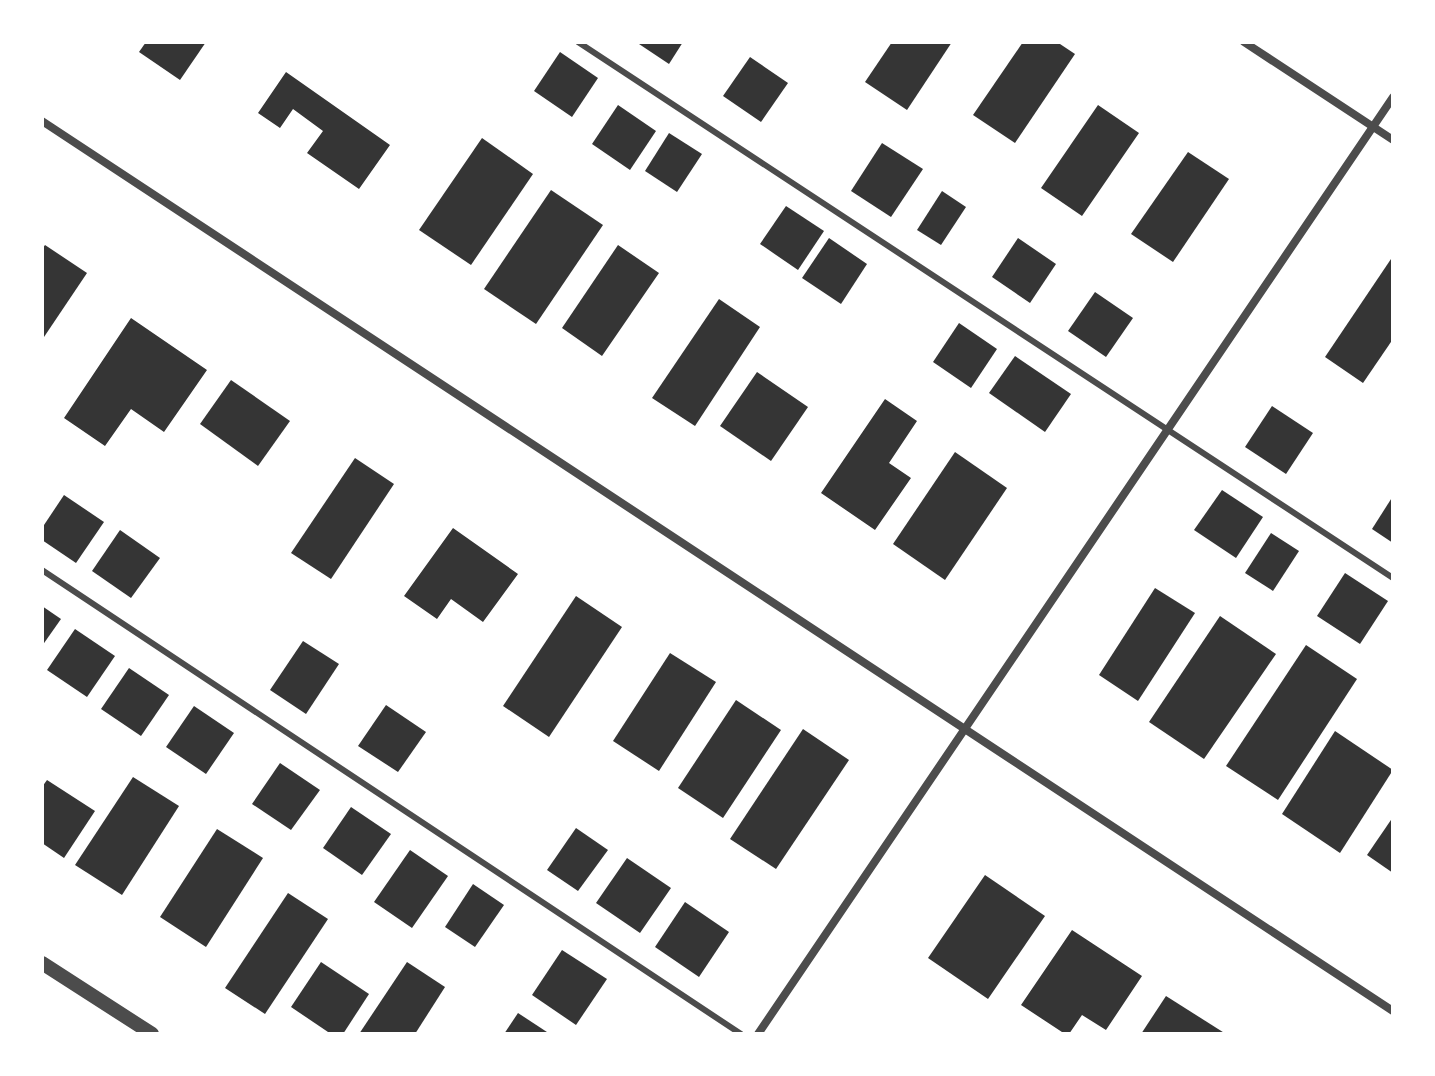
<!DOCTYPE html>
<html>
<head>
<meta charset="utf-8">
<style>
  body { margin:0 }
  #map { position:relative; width:1435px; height:1076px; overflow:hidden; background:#fff; font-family:Mulish,sans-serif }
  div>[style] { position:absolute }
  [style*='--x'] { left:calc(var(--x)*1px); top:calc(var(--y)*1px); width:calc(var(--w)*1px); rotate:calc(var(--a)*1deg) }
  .building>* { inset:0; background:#353535 }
  .service>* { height:6px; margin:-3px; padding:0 3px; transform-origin:3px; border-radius:3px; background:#4c4c4c }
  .minor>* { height:8px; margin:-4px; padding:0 4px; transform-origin:4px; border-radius:4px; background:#4c4c4c }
  .tertiary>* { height:14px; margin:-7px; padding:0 7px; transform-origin:7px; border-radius:7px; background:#4c4c4c }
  span { translate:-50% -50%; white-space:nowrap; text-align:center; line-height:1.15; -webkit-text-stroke:8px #fff; paint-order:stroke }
  .frame { position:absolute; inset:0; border:44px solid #fff; pointer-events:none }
</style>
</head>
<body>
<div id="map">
  <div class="building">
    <i style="clip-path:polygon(146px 42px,206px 42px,180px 80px,139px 52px)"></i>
    <i style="clip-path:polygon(636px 42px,683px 42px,669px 64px)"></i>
    <i style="clip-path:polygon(892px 42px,952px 42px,907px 110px,865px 82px)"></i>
    <i style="clip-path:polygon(1023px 42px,1057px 42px,1075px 54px,1015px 143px,973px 115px)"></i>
    <i style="clip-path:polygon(560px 52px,598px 78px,572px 117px,534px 91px)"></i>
    <i style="clip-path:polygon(750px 57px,788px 83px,761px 122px,723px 96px)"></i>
    <i style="clip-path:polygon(286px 72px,390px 145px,359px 189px,307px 153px,323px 131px,293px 109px,280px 128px,258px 113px)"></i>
    <i style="clip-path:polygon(618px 105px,656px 131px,630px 170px,592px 144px)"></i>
    <i style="clip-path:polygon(1098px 105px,1139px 133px,1082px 216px,1041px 188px)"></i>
    <i style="clip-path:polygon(669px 133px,702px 154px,677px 192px,645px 171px)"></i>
    <i style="clip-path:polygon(482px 138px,533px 174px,471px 265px,419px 230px)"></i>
    <i style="clip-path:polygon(882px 143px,923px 169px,891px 217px,851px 191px)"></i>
    <i style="clip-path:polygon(1188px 152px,1229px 179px,1173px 262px,1131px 234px)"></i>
    <i style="clip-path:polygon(551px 190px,603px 225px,536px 324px,484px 289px)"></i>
    <i style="clip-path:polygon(942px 191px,966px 207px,941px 245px,917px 230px)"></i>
    <i style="clip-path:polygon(786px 206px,824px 231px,798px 270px,760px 244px)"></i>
    <i style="clip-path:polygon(829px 238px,867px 264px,841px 304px,802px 278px)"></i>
    <i style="clip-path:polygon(1018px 238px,1056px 264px,1030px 303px,992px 277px)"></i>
    <i style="clip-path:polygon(45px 245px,87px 273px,42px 340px,42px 249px)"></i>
    <i style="clip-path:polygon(618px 245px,659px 273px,602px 356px,562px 328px)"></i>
    <i style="clip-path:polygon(1393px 256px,1393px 339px,1363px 383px,1325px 357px)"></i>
    <i style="clip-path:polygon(1095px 292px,1133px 318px,1106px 357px,1068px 331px)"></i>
    <i style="clip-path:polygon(719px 299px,760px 327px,695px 426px,652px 398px)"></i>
    <i style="clip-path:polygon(131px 318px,207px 370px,164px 432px,131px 409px,105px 446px,64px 418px)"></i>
    <i style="clip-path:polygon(959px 323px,997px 349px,971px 388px,933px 362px)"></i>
    <i style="clip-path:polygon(1015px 356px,1071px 394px,1045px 432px,989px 393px)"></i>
    <i style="clip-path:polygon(757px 372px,808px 407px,771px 461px,720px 426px)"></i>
    <i style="clip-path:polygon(231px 380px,290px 421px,258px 466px,200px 424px)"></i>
    <i style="clip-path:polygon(885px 399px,917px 421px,889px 463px,911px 478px,875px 530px,821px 493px)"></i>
    <i style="clip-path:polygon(1272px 406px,1313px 433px,1286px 474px,1245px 447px)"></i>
    <i style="clip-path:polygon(955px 452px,1007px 488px,945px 580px,893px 544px)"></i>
    <i style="clip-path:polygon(355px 458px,394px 484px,331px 579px,291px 553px)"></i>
    <i style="clip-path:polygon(1222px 490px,1263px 517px,1236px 558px,1194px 530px)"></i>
    <i style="clip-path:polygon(64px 495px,104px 522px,76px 563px,42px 540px,42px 528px)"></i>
    <i style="clip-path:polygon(1393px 496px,1393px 543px,1372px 529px)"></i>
    <i style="clip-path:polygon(453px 528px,518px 574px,483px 622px,451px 599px,437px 619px,404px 596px)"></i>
    <i style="clip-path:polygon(120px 530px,160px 558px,131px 598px,92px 571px)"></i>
    <i style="clip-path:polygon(1271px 533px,1299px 551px,1273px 591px,1245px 573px)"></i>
    <i style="clip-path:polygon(1345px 573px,1388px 601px,1360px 644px,1317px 616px)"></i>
    <i style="clip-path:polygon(1155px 588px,1195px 613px,1138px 701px,1099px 675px)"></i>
    <i style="clip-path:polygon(576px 596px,622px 627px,549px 737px,503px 706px)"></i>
    <i style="clip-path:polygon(42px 606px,61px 619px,42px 646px)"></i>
    <i style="clip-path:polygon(1220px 616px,1276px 654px,1204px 759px,1149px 722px)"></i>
    <i style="clip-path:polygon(75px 629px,115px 656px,87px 697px,47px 670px)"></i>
    <i style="clip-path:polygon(303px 641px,339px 664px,306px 714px,270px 690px)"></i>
    <i style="clip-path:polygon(1306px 645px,1357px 679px,1278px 800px,1226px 766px)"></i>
    <i style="clip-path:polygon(670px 653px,716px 682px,659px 771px,613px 741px)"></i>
    <i style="clip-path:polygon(129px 668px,169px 695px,141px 736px,101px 709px)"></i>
    <i style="clip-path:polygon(736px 700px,781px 730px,723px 818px,678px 788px)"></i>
    <i style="clip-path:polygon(386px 705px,426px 732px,398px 772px,358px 746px)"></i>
    <i style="clip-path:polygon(194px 706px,234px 733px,206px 774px,166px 747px)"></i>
    <i style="clip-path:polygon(803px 729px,849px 760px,776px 869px,730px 839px)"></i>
    <i style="clip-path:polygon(1335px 731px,1393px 770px,1340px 853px,1282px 814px)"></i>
    <i style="clip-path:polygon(280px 763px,320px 790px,291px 830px,252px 804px)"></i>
    <i style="clip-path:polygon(133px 777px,179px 806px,122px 895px,75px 865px)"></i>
    <i style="clip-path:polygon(47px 780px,95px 811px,64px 858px,42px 843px,42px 787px)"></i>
    <i style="clip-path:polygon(351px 807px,391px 834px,362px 875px,323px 848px)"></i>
    <i style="clip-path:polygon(1393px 817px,1393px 873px,1367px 855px)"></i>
    <i style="clip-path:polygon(576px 828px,608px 850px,578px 891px,547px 870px)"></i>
    <i style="clip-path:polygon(217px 829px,263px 858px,206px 947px,160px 917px)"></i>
    <i style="clip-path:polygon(410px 850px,448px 876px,412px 928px,374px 902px)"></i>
    <i style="clip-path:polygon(627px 858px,671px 888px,640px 933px,596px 903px)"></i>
    <i style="clip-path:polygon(985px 875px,1045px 916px,988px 999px,928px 958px)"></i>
    <i style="clip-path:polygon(473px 884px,504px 905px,475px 947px,445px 927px)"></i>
    <i style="clip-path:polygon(288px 893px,328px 919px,265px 1014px,225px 988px)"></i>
    <i style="clip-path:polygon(685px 902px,729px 932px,699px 977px,655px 947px)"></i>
    <i style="clip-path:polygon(1072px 930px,1142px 976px,1106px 1030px,1082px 1015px,1069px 1034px,1065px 1034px,1021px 1005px)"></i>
    <i style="clip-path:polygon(562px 950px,607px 979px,576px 1025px,532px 995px)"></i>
    <i style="clip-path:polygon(321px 962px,369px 994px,343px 1034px,331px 1034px,291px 1007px)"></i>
    <i style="clip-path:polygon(407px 962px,445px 987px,415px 1034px,359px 1034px)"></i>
    <i style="clip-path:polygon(1166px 996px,1226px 1034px,1141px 1034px)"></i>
    <i style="clip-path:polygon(518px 1013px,550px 1034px,504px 1034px)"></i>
  </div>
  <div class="service">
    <i style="--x:578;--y:42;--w:975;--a:33.33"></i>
    <i style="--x:42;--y:570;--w:839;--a:33.58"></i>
  </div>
  <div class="minor">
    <i style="--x:1244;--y:42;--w:178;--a:33.3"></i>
    <i style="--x:42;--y:121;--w:1618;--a:33.38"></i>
    <i style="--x:758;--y:1034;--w:1132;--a:-55.87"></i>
  </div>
  <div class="tertiary">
    <i style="--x:42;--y:963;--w:131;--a:32.8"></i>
  </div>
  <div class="frame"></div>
</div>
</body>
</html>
